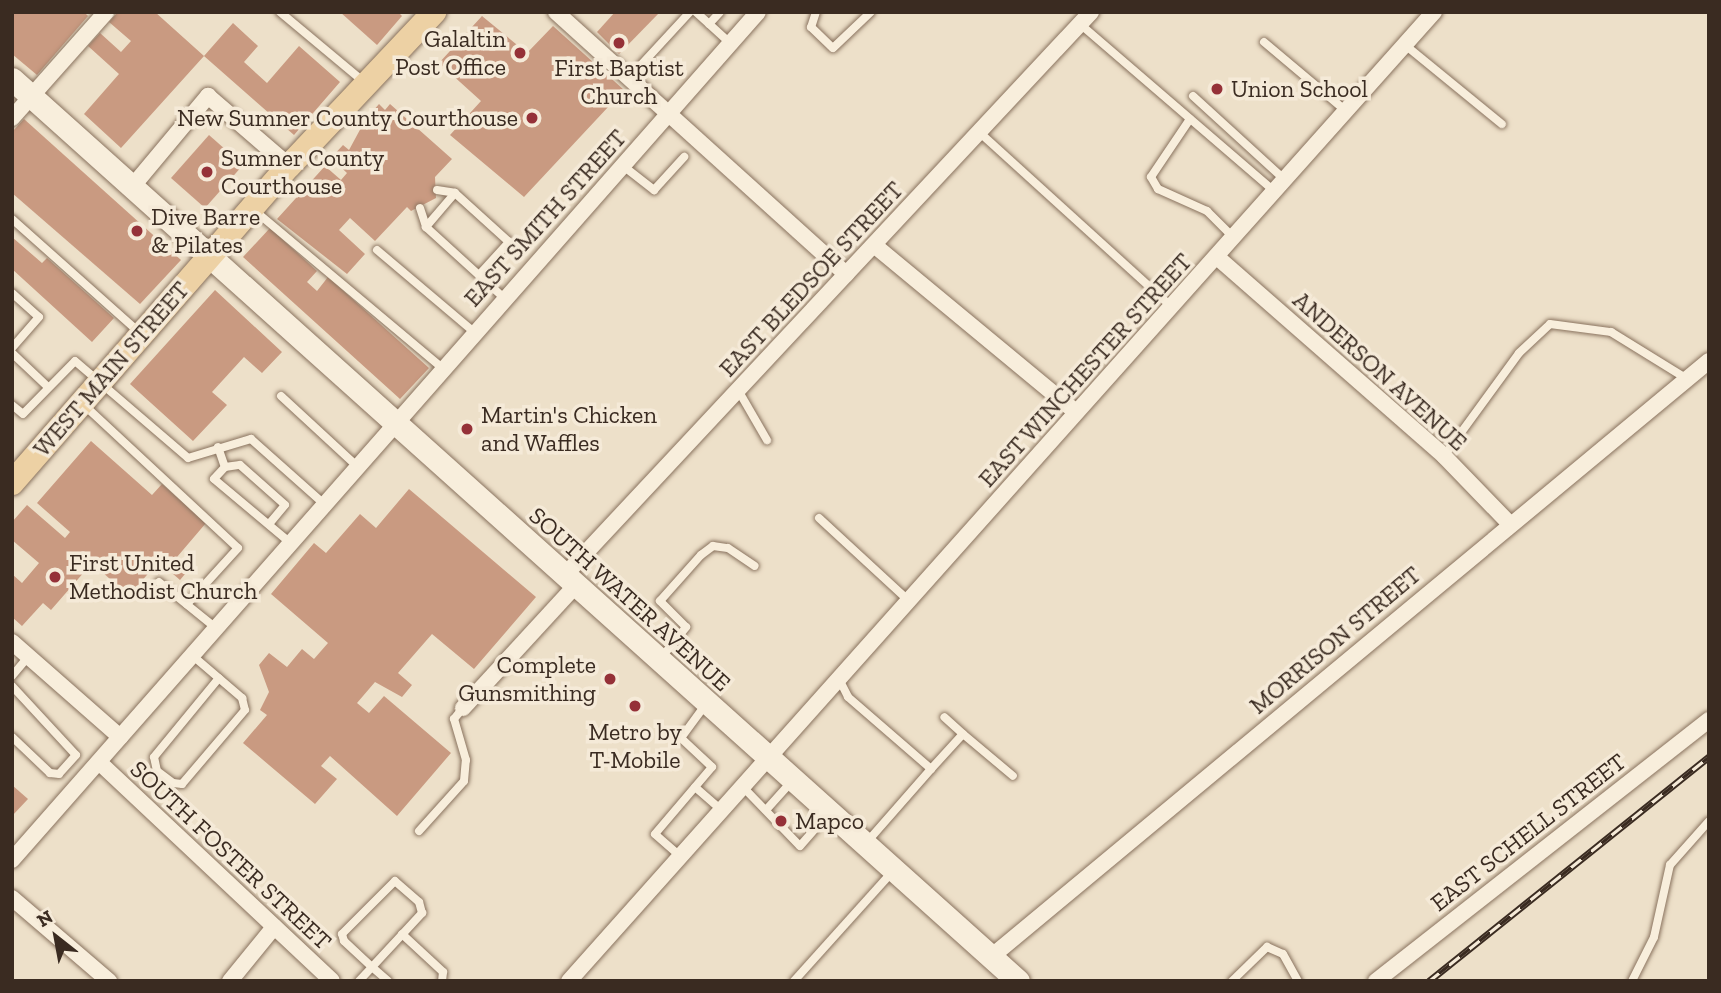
<!DOCTYPE html>
<html>
<head>
<meta charset="utf-8">
<style>
  body { margin:0 }
  #map { position:relative; width:1721px; height:993px; overflow:hidden; background:#ede0c9; font-family:"Zilla Slab",serif }
  div>[style] { position:absolute }
  [style*='--x'] { left:calc(var(--x)*1px); top:calc(var(--y)*1px); width:calc(var(--w)*1px); rotate:calc(var(--a)*1deg) }
  .building>* { inset:0; background:#c99a81 }
  .roads { filter:drop-shadow(0 0 2px #89725e) drop-shadow(0 0 2px #89725e) }
  .service>* { height:8px; margin:-4px; padding:0 4px; transform-origin:4px; border-radius:4px; background:#f8eedc }
  .minor>* { height:16px; margin:-8px; padding:0 8px; transform-origin:8px; border-radius:8px; background:#f8eedc }
  .secondary>* { height:23px; margin:-11.5px; padding:0 11.5px; transform-origin:11.5px; border-radius:11.5px; background:#f8eedc }
  .primary>* { height:24px; margin:-12px; padding:0 12px; transform-origin:12px; border-radius:12px; background:#edd1a4 }
  .rail>* { height:7px; margin-top:-3.5px; transform-origin:0; background:repeating-linear-gradient(90deg,#f5ead8 0 13px,#3a2b21 0 26px); box-sizing:border-box; border-block:2px solid #3a2b21 }
  .dots>* { width:19px; height:19px; translate:-50% -50%; box-sizing:border-box; border:4px solid #f5ead8; border-radius:50% }
  span { translate:-50% -50%; white-space:nowrap; text-align:center; line-height:1.15; -webkit-text-stroke:7px #f5ead8; paint-order:stroke }
  .poi-label { font-size:24px; color:#3a2b21 }
  .right { translate:-100% -50%; text-align:right }
  .left { translate:0 -50%; text-align:left }
  .street-label { font-size:24px; color:#3a2b21 }
  .frame { position:absolute; inset:0; border:14px solid #3a2b21; pointer-events:none }
  .north { position:absolute; left:21px; top:902px; width:70px; height:70px; -webkit-text-stroke:5px #f5ead8; paint-order:stroke; rotate:329deg; font-size:19px; font-weight:700; line-height:28px; text-align:center; color:#3a2b21 }
  .north::after { content:''; display:block; margin:auto; width:24px; height:32px; background:#3a2b21; clip-path:polygon(50% 0,100% 100%,50% 72%,0 100%) }
</style>
</head>
<body>
<div id="map">
  <div class="building">
    <i style="clip-path:polygon(12px 12px,84px 12px,88px 16px,37px 75px,12px 54px)"></i>
    <i style="clip-path:polygon(118px 12px,155px 12px,204px 56px,121px 148px,84px 114px,119px 74px,88px 46px,100px 33px,121px 52px,131px 41px,109px 22px)"></i>
    <i style="clip-path:polygon(340px 12px,398px 12px,402px 16px,377px 45px)"></i>
    <i style="clip-path:polygon(660px 12px,619px 54px,597px 32px,615px 12px)"></i>
    <i style="clip-path:polygon(482px 16px,527px 53px,553px 26px,624px 90px,524px 197px,450px 135px,481px 101px,439px 63px)"></i>
    <i style="clip-path:polygon(233px 23px,258px 46px,244px 62px,267px 83px,299px 46px,340px 82px,294px 135px,204px 56px)"></i>
    <i style="clip-path:polygon(379px 104px,385px 110px,390px 104px,452px 159px,435px 177px,436px 198px,411px 211px,407px 207px,375px 241px,350px 218px,339px 230px,365px 254px,347px 274px,277px 219px,325px 166px,341px 180px,347px 173px,331px 158px,343px 145px,349px 150px,362px 126px,367px 130px,372px 124px,366px 119px)"></i>
    <i style="clip-path:polygon(24px 119px,181px 260px,140px 304px,12px 193px,12px 132px)"></i>
    <i style="clip-path:polygon(209px 135px,243px 165px,205px 208px,171px 178px)"></i>
    <i style="clip-path:polygon(270px 228px,317px 271px,307px 282px,317px 291px,328px 277px,429px 368px,400px 399px,243px 257px)"></i>
    <i style="clip-path:polygon(12px 237px,42px 263px,47px 258px,114px 318px,92px 342px,12px 269px)"></i>
    <i style="clip-path:polygon(215px 290px,282px 352px,262px 373px,244px 357px,212px 392px,227px 405px,193px 441px,130px 384px)"></i>
    <i style="clip-path:polygon(91px 441px,152px 495px,162px 484px,206px 523px,177px 557px,190px 568px,180px 580px,165px 567px,159px 575px,152px 569px,129px 596px,92px 563px,51px 610px,43px 603px,22px 626px,12px 617px,12px 574px,22px 583px,39px 563px,12px 540px,12px 522px,27px 505px,65px 538px,70px 532px,37px 503px)"></i>
    <i style="clip-path:polygon(409px 489px,536px 597px,474px 669px,432px 634px,398px 673px,412px 685px,402px 697px,375px 682px,357px 703px,369px 713px,384px 696px,451px 753px,397px 816px,330px 756px,321px 766px,337px 779px,315px 804px,243px 743px,267px 715px,260px 710px,269px 692px,259px 665px,269px 653px,287px 667px,302px 649px,314px 659px,328px 643px,271px 594px,314px 543px,326px 553px,360px 514px,376px 528px)"></i>
    <i style="clip-path:polygon(12px 785px,28px 799px,12px 816px)"></i>
  </div>
  <div class="roads">
    <div class="service">
      <i style="--x:280;--y:12;--w:109;--a:39.8"></i>
      <i style="--x:696;--y:12;--w:46;--a:42.4"></i>
      <i style="--x:816;--y:12;--w:16;--a:108"></i>
      <i style="--x:811;--y:27;--w:30;--a:44"></i>
      <i style="--x:833;--y:48;--w:52;--a:-43.5"></i>
      <i style="--x:709;--y:24;--w:16;--a:-47"></i>
      <i style="--x:1080;--y:24;--w:256;--a:40.7"></i>
      <i style="--x:1264;--y:42;--w:107;--a:40.1"></i>
      <i style="--x:1405;--y:45;--w:125;--a:39.2"></i>
      <i style="--x:629;--y:78;--w:90;--a:-47.3"></i>
      <i style="--x:1193;--y:96;--w:125;--a:42.4"></i>
      <i style="--x:1190;--y:119;--w:70;--a:123.9"></i>
      <i style="--x:1151;--y:177;--w:14;--a:60"></i>
      <i style="--x:1158;--y:189;--w:54;--a:24.2"></i>
      <i style="--x:1207;--y:211;--w:38;--a:45"></i>
      <i style="--x:979;--y:132;--w:259;--a:42.2"></i>
      <i style="--x:622;--y:165;--w:41;--a:38"></i>
      <i style="--x:654;--y:190;--w:45;--a:-47.7"></i>
      <i style="--x:437;--y:190;--w:18;--a:9"></i>
      <i style="--x:420;--y:208;--w:20;--a:72"></i>
      <i style="--x:254;--y:210;--w:246;--a:40"></i>
      <i style="--x:12;--y:219;--w:171;--a:41.7"></i>
      <i style="--x:377;--y:250;--w:127;--a:40.2"></i>
      <i style="--x:479;--y:275;--w:45;--a:-47.7"></i>
      <i style="--x:509;--y:242;--w:73;--a:-137.8"></i>
      <i style="--x:455;--y:193;--w:45;--a:130.5"></i>
      <i style="--x:426;--y:227;--w:105;--a:42.3"></i>
      <i style="--x:12;--y:293;--w:36;--a:42"></i>
      <i style="--x:39;--y:317;--w:41;--a:131.1"></i>
      <i style="--x:12;--y:353;--w:50;--a:43.4"></i>
      <i style="--x:738;--y:390;--w:58;--a:59.9"></i>
      <i style="--x:281;--y:396;--w:105;--a:42.7"></i>
      <i style="--x:12;--y:405;--w:14;--a:39"></i>
      <i style="--x:23;--y:414;--w:74;--a:-45.5"></i>
      <i style="--x:75;--y:361;--w:149;--a:40.6"></i>
      <i style="--x:188;--y:458;--w:66;--a:-16.8"></i>
      <i style="--x:251;--y:439;--w:99;--a:41.7"></i>
      <i style="--x:84;--y:405;--w:210;--a:42.9"></i>
      <i style="--x:238;--y:548;--w:76;--a:132.3"></i>
      <i style="--x:218;--y:447;--w:21;--a:71"></i>
      <i style="--x:225;--y:467;--w:16;--a:133"></i>
      <i style="--x:214;--y:479;--w:103;--a:39.9"></i>
      <i style="--x:1444;--y:456;--w:127;--a:-53.9"></i>
      <i style="--x:1519;--y:353;--w:42;--a:-43.1"></i>
      <i style="--x:1550;--y:324;--w:62;--a:7.5"></i>
      <i style="--x:1611;--y:332;--w:89;--a:31.7"></i>
      <i style="--x:225;--y:467;--w:15;--a:-8"></i>
      <i style="--x:240;--y:465;--w:60;--a:41.6"></i>
      <i style="--x:285;--y:505;--w:25;--a:130"></i>
      <i style="--x:819;--y:518;--w:121;--a:42.7"></i>
      <i style="--x:159;--y:582;--w:75;--a:39"></i>
      <i style="--x:193;--y:656;--w:65;--a:40.6"></i>
      <i style="--x:242;--y:698;--w:12;--a:76"></i>
      <i style="--x:245;--y:710;--w:97;--a:130.4"></i>
      <i style="--x:182;--y:784;--w:9;--a:-174"></i>
      <i style="--x:173;--y:783;--w:20;--a:-143"></i>
      <i style="--x:157;--y:771;--w:14;--a:-102"></i>
      <i style="--x:154;--y:757;--w:102;--a:-50.6"></i>
      <i style="--x:661;--y:658;--w:40;--a:-51"></i>
      <i style="--x:686;--y:627;--w:37;--a:-135"></i>
      <i style="--x:660;--y:601;--w:62;--a:-48.3"></i>
      <i style="--x:701;--y:555;--w:15;--a:-37"></i>
      <i style="--x:713;--y:546;--w:15;--a:8"></i>
      <i style="--x:728;--y:548;--w:32;--a:34"></i>
      <i style="--x:12;--y:676;--w:26;--a:-50"></i>
      <i style="--x:839;--y:679;--w:20;--a:63"></i>
      <i style="--x:848;--y:697;--w:110;--a:40.9"></i>
      <i style="--x:931;--y:769;--w:97;--a:131.2"></i>
      <i style="--x:12;--y:686;--w:94;--a:47.2"></i>
      <i style="--x:76;--y:755;--w:25;--a:132"></i>
      <i style="--x:59;--y:774;--w:9;--a:-174"></i>
      <i style="--x:50;--y:773;--w:52;--a:-136.5"></i>
      <i style="--x:963;--y:734;--w:65;--a:40"></i>
      <i style="--x:931;--y:769;--w:47;--a:-47.6"></i>
      <i style="--x:963;--y:734;--w:25;--a:-138"></i>
      <i style="--x:742;--y:786;--w:83;--a:46"></i>
      <i style="--x:800;--y:846;--w:44;--a:-48.7"></i>
      <i style="--x:695;--y:787;--w:35;--a:41"></i>
      <i style="--x:766;--y:810;--w:39;--a:-48"></i>
      <i style="--x:419;--y:831;--w:67;--a:-48"></i>
      <i style="--x:464;--y:781;--w:21;--a:-85"></i>
      <i style="--x:466;--y:760;--w:43;--a:-106.3"></i>
      <i style="--x:454;--y:719;--w:14;--a:-51"></i>
      <i style="--x:680;--y:856;--w:33;--a:-139"></i>
      <i style="--x:655;--y:834;--w:88;--a:-49.6"></i>
      <i style="--x:712;--y:767;--w:42;--a:-136.9"></i>
      <i style="--x:681;--y:738;--w:42;--a:-53.7"></i>
      <i style="--x:402;--y:934;--w:56;--a:42.8"></i>
      <i style="--x:443;--y:972;--w:9;--a:96"></i>
      <i style="--x:359;--y:981;--w:19;--a:-47"></i>
      <i style="--x:372;--y:967;--w:74;--a:-47.2"></i>
      <i style="--x:422;--y:913;--w:11;--a:-105"></i>
      <i style="--x:419;--y:902;--w:32;--a:-139"></i>
      <i style="--x:395;--y:881;--w:75;--a:135"></i>
      <i style="--x:342;--y:934;--w:7;--a:74"></i>
      <i style="--x:344;--y:941;--w:38;--a:43"></i>
      <i style="--x:372;--y:967;--w:21;--a:41"></i>
      <i style="--x:794;--y:981;--w:147;--a:-48"></i>
      <i style="--x:1232;--y:981;--w:49;--a:-44.2"></i>
      <i style="--x:1267;--y:947;--w:17;--a:24"></i>
      <i style="--x:1283;--y:954;--w:31;--a:61"></i>
      <i style="--x:1632;--y:981;--w:49;--a:-63.4"></i>
      <i style="--x:1654;--y:937;--w:74;--a:-77.5"></i>
      <i style="--x:1670;--y:865;--w:59;--a:-48.4"></i>
    </div>
    <div class="minor">
      <i style="--x:556;--y:12;--w:391;--a:42.1"></i>
      <i style="--x:12;--y:118;--w:142;--a:-48.4"></i>
      <i style="--x:132;--y:187;--w:119;--a:-50.1"></i>
      <i style="--x:208;--y:96;--w:107;--a:40.8"></i>
      <i style="--x:874;--y:245;--w:262;--a:39.6"></i>
      <i style="--x:1217;--y:257;--w:302;--a:41.2"></i>
      <i style="--x:1444;--y:456;--w:95;--a:45.9"></i>
      <i style="--x:564;--y:576;--w:772;--a:-46.94"></i>
      <i style="--x:12;--y:642;--w:144;--a:41.3"></i>
      <i style="--x:463;--y:708;--w:166;--a:-47.4"></i>
      <i style="--x:100;--y:763;--w:318;--a:43.2"></i>
      <i style="--x:12;--y:860;--w:1129;--a:-48.66"></i>
      <i style="--x:12;--y:898;--w:128;--a:40.6"></i>
      <i style="--x:991;--y:957;--w:933;--a:-39.7"></i>
      <i style="--x:230;--y:981;--w:70;--a:-50.8"></i>
      <i style="--x:569;--y:981;--w:1299;--a:-48.25"></i>
      <i style="--x:1376;--y:981;--w:423;--a:-38.1"></i>
    </div>
    <div class="secondary">
      <i style="--x:12;--y:79;--w:1351;--a:41.88"></i>
    </div>
    <div class="primary">
      <i style="--x:12;--y:483;--w:421;--a:-48.9"></i>
      <i style="--x:289;--y:166;--w:212;--a:-46.7"></i>
    </div>
  </div>
  <div class="rail">
    <i style="--x:1429;--y:981;--w:359;--a:-38.7"></i>
  </div>
  <div class="dots">
    <i style="left:619px;top:43px;background:#953138"></i>
    <i style="left:520px;top:53px;background:#953138"></i>
    <i style="left:1217px;top:89px;background:#953138"></i>
    <i style="left:532px;top:118px;background:#953138"></i>
    <i style="left:207px;top:172px;background:#953138"></i>
    <i style="left:137px;top:231px;background:#953138"></i>
    <i style="left:467px;top:429px;background:#953138"></i>
    <i style="left:55px;top:577px;background:#953138"></i>
    <i style="left:610px;top:679px;background:#953138"></i>
    <i style="left:635px;top:706px;background:#953138"></i>
    <i style="left:781px;top:821px;background:#953138"></i>
  </div>
  <div class="poi-label">
    <span class="right" style="left:506px;top:53px">Galaltin<br>Post Office</span>
    <span style="left:619px;top:82px">First Baptist<br>Church</span>
    <span class="left" style="left:1231px;top:89px">Union School</span>
    <span class="right" style="left:518px;top:118px">New Sumner County Courthouse</span>
    <span class="left" style="left:221px;top:172px">Sumner County<br>Courthouse</span>
    <span class="left" style="left:151px;top:231px">Dive Barre<br>&amp; Pilates</span>
    <span class="left" style="left:481px;top:429px">Martin's Chicken<br>and Waffles</span>
    <span class="left" style="left:69px;top:577px">First United<br>Methodist Church</span>
    <span class="right" style="left:596px;top:679px">Complete<br>Gunsmithing</span>
    <span style="left:635px;top:746px">Metro by<br>T-Mobile</span>
    <span class="left" style="left:795px;top:821px">Mapco</span>
  </div>
  <div class="street-label">
    <span style="left:545px;top:218px;rotate:-48deg">EAST SMITH STREET</span>
    <span style="left:811px;top:279px;rotate:-47deg">EAST BLEDSOE STREET</span>
    <span style="left:111px;top:369px;rotate:-49deg">WEST MAIN STREET</span>
    <span style="left:1085px;top:370px;rotate:-48deg">EAST WINCHESTER STREET</span>
    <span style="left:1380px;top:371px;rotate:42deg">ANDERSON AVENUE</span>
    <span style="left:630px;top:599px;rotate:42deg">SOUTH WATER AVENUE</span>
    <span style="left:1335px;top:640px;rotate:-40deg">MORRISON STREET</span>
    <span style="left:1528px;top:832px;rotate:-38deg">EAST SCHELL STREET</span>
    <span style="left:231px;top:855px;rotate:43deg">SOUTH FOSTER STREET</span>
  </div>
  <div class="frame"></div>
  <div class="north">N</div>
</div>
</body>
</html>
